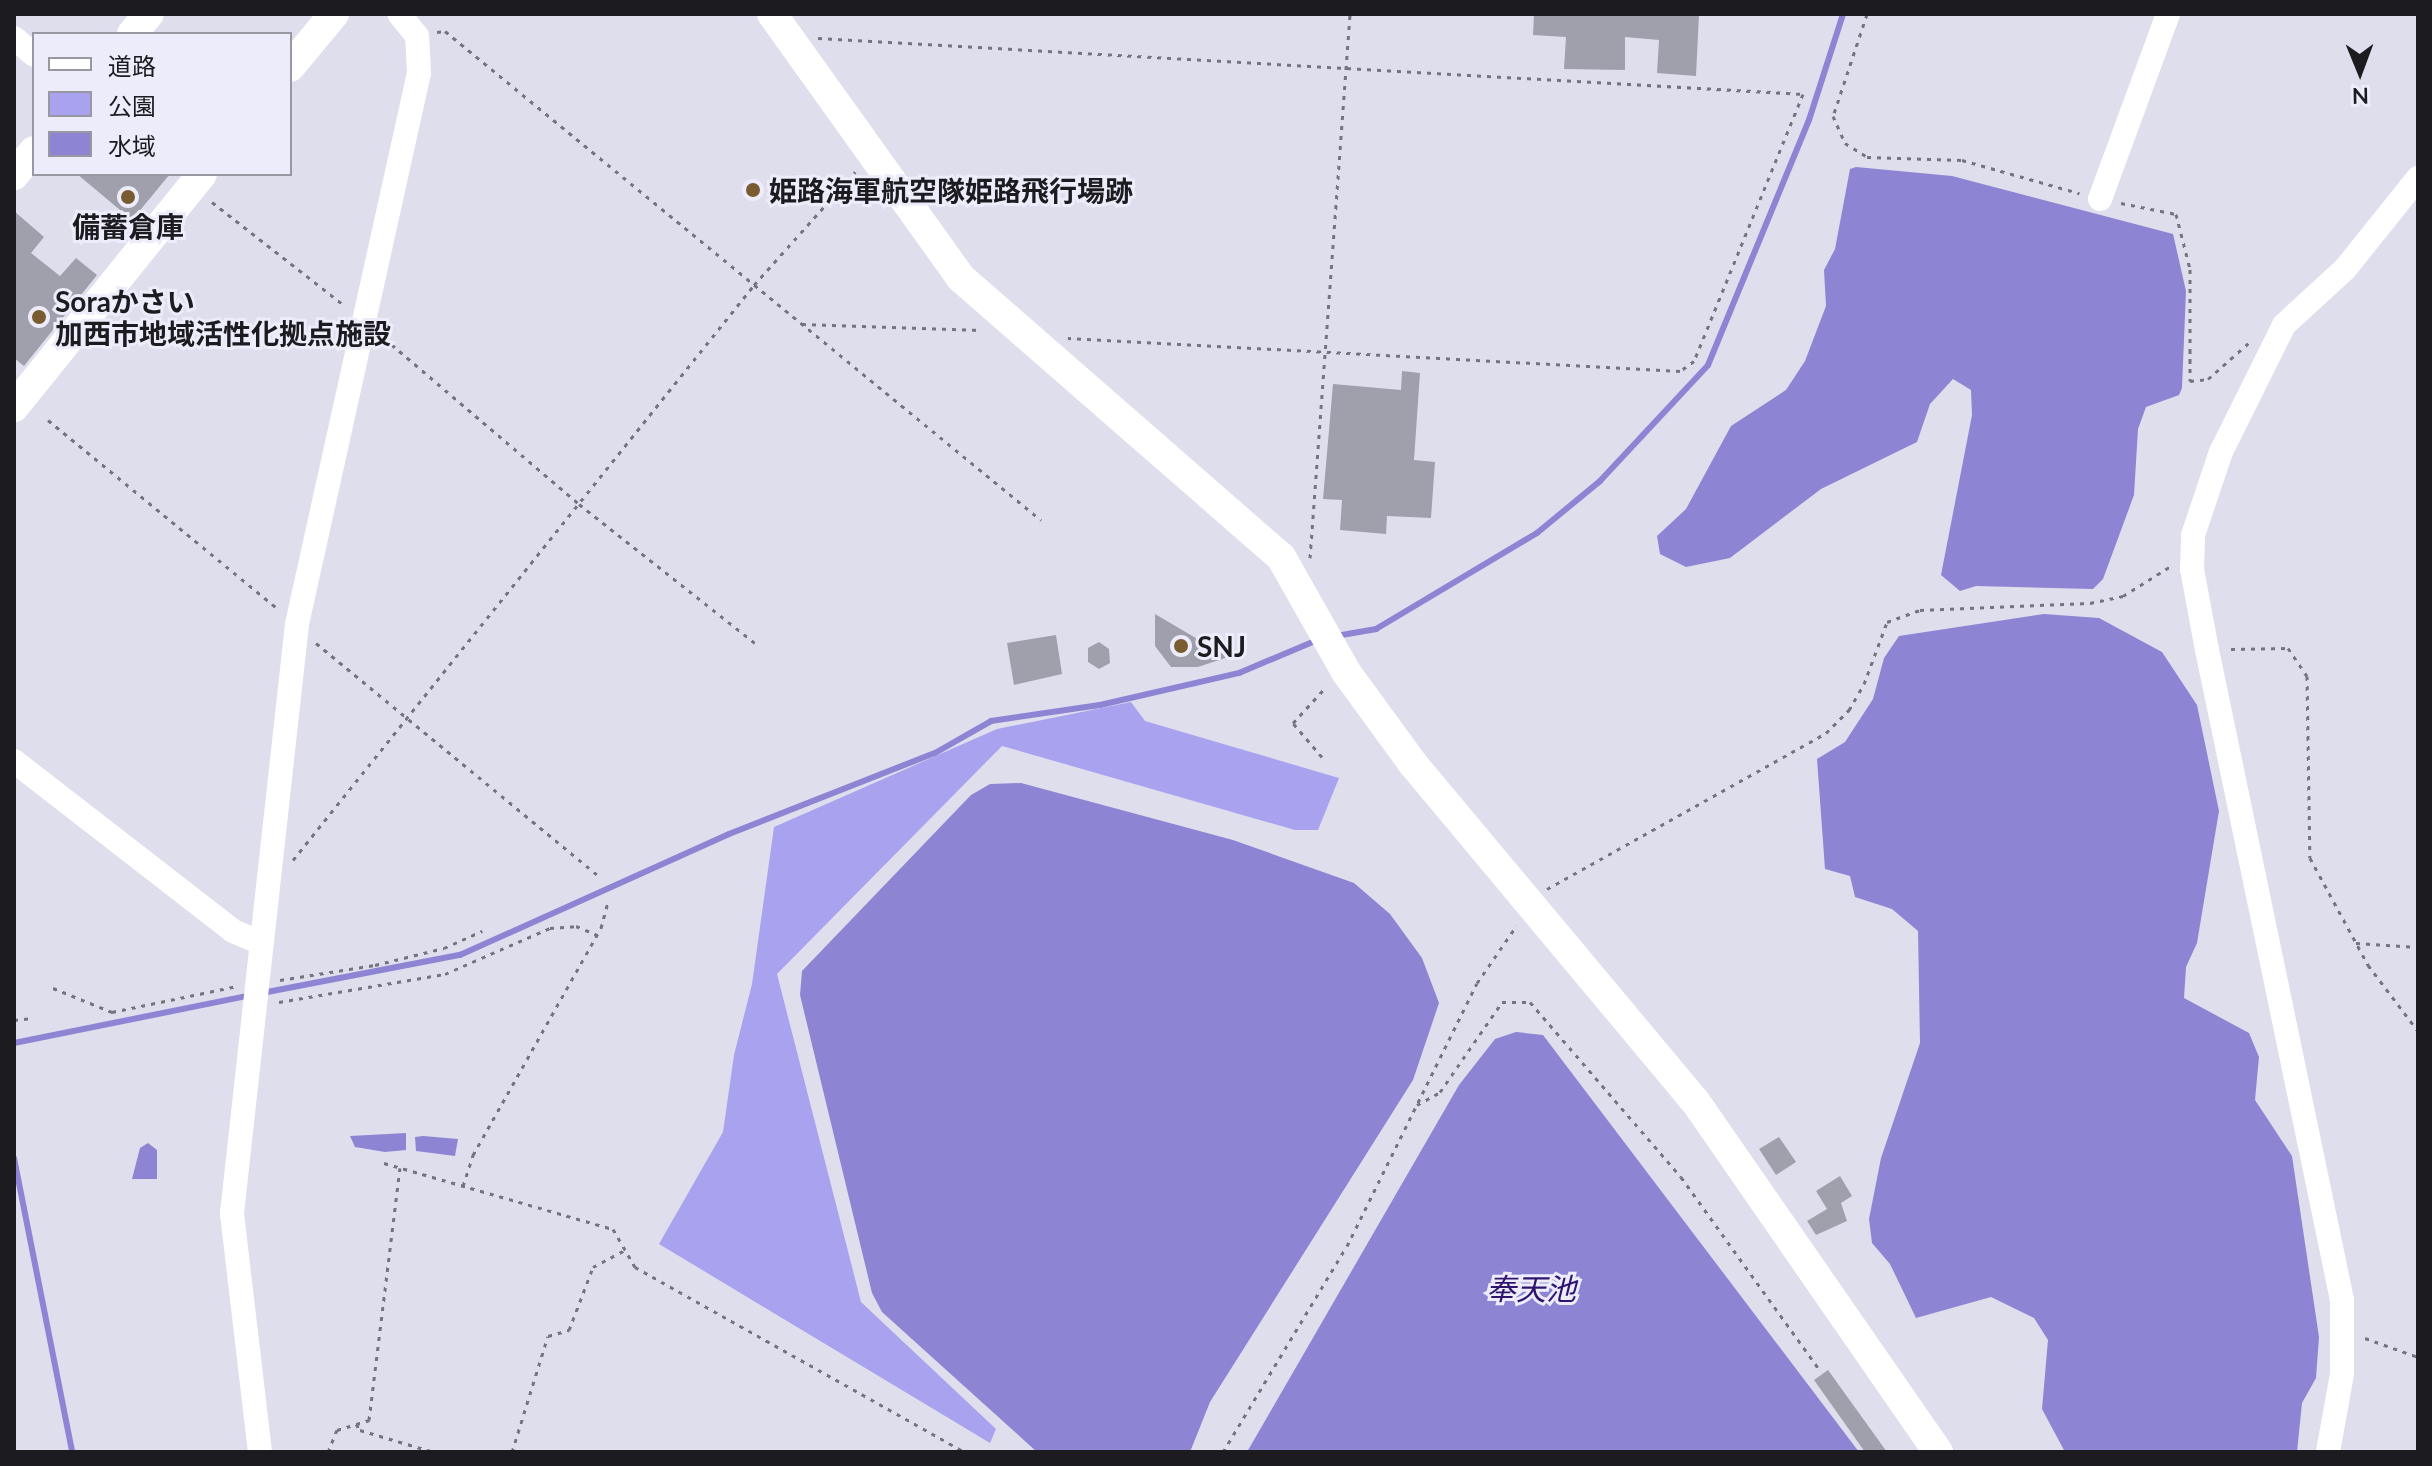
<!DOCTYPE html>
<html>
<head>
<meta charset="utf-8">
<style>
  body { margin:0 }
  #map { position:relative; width:2432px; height:1466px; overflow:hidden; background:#dfdeed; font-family:Lato,"Noto Sans JP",sans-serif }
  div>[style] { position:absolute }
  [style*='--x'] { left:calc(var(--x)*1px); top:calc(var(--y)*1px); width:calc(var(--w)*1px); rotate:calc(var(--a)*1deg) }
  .green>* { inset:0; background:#a9a3ef }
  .water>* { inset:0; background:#8d85d3 }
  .stream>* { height:6px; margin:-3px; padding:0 3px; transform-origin:3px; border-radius:3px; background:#8d85d3 }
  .building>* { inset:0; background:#a0a0ad }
  .path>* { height:3px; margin-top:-1.5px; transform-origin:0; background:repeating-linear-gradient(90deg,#75747e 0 4px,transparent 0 10px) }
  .minor>* { height:24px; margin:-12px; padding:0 12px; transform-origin:12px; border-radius:12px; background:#fff }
  .tertiary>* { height:30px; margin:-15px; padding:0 15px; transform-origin:15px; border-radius:15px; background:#fff }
  .dots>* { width:22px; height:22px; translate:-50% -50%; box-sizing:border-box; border:4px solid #ececfa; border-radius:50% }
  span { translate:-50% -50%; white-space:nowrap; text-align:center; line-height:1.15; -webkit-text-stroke:6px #ececfa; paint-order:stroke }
  .poi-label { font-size:28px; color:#1b1b20; font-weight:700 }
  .left { translate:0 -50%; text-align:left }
  .water-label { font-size:30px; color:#2e136f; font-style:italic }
  .frame { position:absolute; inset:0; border:16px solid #1b1b20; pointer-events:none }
  .legend { position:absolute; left:32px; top:32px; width:260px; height:144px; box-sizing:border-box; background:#ececfa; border:2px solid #9898a3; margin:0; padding:10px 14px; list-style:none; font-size:24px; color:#1b1b20 }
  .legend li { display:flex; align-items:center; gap:16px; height:40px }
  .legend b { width:40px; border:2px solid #9898a3 }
  .north { position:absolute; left:2320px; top:32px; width:80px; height:80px; -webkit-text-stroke:6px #ececfa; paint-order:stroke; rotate:179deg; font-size:22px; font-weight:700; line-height:32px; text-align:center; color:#1b1b20 }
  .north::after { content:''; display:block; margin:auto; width:28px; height:36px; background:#1b1b20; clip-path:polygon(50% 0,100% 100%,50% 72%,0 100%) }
</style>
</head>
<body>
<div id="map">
  <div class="green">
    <i style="clip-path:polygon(1131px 702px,1145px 721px,1339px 778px,1318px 830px,1295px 830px,1002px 746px,777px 974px,861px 1302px,996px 1429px,990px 1443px,659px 1244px,723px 1132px,734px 1055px,752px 984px,774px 827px,997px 729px)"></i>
  </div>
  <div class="water">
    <i style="clip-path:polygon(1856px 167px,1952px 176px,2173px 234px,2186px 291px,2182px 388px,2179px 395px,2146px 407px,2138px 429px,2134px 495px,2103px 579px,2093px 589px,1976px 586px,1960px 591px,1941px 575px,1972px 415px,1971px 390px,1953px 379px,1930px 404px,1917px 442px,1821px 489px,1730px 558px,1686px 567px,1660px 554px,1657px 536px,1686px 509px,1731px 426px,1786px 390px,1805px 361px,1826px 306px,1824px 270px,1835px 249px,1850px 169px)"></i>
    <i style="clip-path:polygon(2044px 614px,2099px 618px,2162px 652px,2197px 705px,2219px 811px,2197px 943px,2186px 967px,2184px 998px,2249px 1033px,2259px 1057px,2255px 1100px,2292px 1156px,2319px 1337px,2316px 1378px,2302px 1403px,2297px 1452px,2065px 1452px,2042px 1409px,2048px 1340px,2034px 1318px,1991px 1297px,1916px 1318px,1890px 1264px,1872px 1243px,1869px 1219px,1881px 1158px,1920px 1043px,1918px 931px,1892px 909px,1855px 897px,1850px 876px,1825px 869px,1817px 759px,1845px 742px,1873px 699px,1884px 658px,1899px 636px)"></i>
    <i style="clip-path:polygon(1021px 783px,1233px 840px,1354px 883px,1390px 914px,1422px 958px,1439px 1003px,1413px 1080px,1210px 1402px,1190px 1452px,1037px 1452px,882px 1312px,872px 1293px,800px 995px,802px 971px,971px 795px,990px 784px)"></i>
    <i style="clip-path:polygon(1516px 1032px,1543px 1035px,1859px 1452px,1247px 1452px,1459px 1085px,1495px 1039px)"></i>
    <i style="clip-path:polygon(406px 1133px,406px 1150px,385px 1152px,355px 1147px,350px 1136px)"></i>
    <i style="clip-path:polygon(423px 1136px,458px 1139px,455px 1156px,416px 1151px,415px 1137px)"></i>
    <i style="clip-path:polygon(148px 1143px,157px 1150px,157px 1179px,132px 1179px,140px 1148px)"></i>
  </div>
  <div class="stream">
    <i style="--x:1336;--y:636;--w:41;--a:-9.9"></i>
    <i style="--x:1376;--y:629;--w:187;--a:-30.8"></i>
    <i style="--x:1537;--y:533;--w:82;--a:-39.5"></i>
    <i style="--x:1600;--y:481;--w:158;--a:-47"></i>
    <i style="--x:1708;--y:365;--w:265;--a:-67.6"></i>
    <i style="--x:1809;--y:120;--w:111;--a:-72.2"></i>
    <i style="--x:262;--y:993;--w:202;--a:-10.9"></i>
    <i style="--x:460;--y:955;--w:295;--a:-24.2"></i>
    <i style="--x:729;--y:834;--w:221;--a:-21.5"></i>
    <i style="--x:935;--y:753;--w:64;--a:-29.7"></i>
    <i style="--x:991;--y:721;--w:110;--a:-8.4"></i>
    <i style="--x:1100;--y:705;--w:143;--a:-13"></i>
    <i style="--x:1239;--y:673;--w:85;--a:-22.9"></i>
    <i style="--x:14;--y:1043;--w:242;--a:-11.4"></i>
    <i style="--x:14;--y:1158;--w:300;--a:78.8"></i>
  </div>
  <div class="building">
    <i style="clip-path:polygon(1534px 14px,1699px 14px,1696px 76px,1657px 73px,1659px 40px,1625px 37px,1625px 70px,1564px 69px,1566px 37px,1533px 35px)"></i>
    <i style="clip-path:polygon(77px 174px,170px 174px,132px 220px)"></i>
    <i style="clip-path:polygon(14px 211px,44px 237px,31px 253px,60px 276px,76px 258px,97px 275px,24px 366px,14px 358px)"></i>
    <i style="clip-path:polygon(1402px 371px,1420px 373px,1414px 460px,1435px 462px,1431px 518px,1387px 516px,1386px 534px,1340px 530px,1342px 500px,1323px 499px,1333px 384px,1401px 390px)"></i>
    <i style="clip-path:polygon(1155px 614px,1228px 657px,1198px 667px,1171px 667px,1155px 646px)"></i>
    <i style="clip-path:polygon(1056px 635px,1062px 674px,1014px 685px,1007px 643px)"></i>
    <i style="clip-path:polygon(1099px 642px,1109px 649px,1110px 663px,1099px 669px,1088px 662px,1088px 648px)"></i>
    <i style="clip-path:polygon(1779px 1137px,1796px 1162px,1776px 1175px,1759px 1149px)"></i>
    <i style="clip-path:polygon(1840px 1176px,1852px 1196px,1841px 1203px,1847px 1221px,1816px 1235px,1807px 1221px,1827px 1209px,1816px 1191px)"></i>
    <i style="clip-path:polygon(1828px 1370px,1887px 1452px,1865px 1452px,1814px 1380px)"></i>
  </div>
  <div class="path">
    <i style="--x:1867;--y:14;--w:108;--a:108.4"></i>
    <i style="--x:1833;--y:116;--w:30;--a:66"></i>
    <i style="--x:1845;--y:143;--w:26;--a:32"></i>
    <i style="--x:1867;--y:157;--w:95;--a:1.8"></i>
    <i style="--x:1962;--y:160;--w:122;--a:15.8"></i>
    <i style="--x:437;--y:32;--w:8;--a:-7"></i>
    <i style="--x:445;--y:31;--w:771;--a:39.37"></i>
    <i style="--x:818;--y:38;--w:987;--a:3.25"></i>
    <i style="--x:1803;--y:94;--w:288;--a:112.2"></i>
    <i style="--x:1694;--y:361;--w:17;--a:144"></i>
    <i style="--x:1680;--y:371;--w:613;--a:-176.91"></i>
    <i style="--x:212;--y:202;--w:167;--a:38"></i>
    <i style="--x:2121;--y:203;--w:56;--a:11.3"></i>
    <i style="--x:2176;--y:214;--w:57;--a:75.7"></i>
    <i style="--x:2190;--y:269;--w:112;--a:90"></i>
    <i style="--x:2190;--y:381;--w:18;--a:-6"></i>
    <i style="--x:2208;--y:379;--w:57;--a:-41.5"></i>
    <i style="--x:802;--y:324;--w:179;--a:1.9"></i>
    <i style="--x:384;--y:338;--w:256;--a:40.4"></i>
    <i style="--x:579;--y:504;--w:224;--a:38.3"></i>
    <i style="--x:48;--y:420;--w:296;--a:39.4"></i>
    <i style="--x:1310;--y:558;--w:545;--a:-85.79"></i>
    <i style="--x:316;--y:643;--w:367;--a:39.5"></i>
    <i style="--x:2231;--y:649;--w:57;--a:-1"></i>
    <i style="--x:2288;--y:648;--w:34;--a:56"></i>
    <i style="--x:2307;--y:676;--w:182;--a:89.1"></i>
    <i style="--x:2310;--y:858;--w:122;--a:61.5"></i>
    <i style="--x:2368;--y:965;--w:83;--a:52.9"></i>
    <i style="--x:1322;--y:757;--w:45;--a:-130.5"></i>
    <i style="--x:1293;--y:723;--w:49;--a:-47.5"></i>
    <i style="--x:293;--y:860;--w:737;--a:-51.28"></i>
    <i style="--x:754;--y:285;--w:152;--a:-48.2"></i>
    <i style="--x:1547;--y:889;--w:320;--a:-29.2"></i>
    <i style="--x:1826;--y:733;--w:33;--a:-45"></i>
    <i style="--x:1849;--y:710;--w:30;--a:-60"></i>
    <i style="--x:1864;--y:684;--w:66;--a:-69.6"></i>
    <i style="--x:1887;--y:622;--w:35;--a:-20"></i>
    <i style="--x:1920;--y:610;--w:170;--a:-2.4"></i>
    <i style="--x:2090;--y:603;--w:34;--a:-12"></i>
    <i style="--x:2123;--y:596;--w:57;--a:-32"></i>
    <i style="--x:2356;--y:943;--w:62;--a:3.7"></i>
    <i style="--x:280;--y:980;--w:96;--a:-9"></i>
    <i style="--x:375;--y:965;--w:71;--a:-13.8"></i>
    <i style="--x:444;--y:948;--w:42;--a:-24.1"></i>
    <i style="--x:53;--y:988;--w:64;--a:22.1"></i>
    <i style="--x:112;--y:1012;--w:128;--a:-11.7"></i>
    <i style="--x:279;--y:1002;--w:168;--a:-9.6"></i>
    <i style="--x:445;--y:974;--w:115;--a:-23.7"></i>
    <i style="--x:550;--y:928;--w:26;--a:-4"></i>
    <i style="--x:576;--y:926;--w:23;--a:23"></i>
    <i style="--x:14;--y:1020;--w:19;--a:-6"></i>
    <i style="--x:1417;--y:1105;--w:26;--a:-29"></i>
    <i style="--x:1440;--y:1092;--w:109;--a:-55.4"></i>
    <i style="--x:1502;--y:1002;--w:28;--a:0"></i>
    <i style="--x:1530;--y:1002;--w:231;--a:49.2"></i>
    <i style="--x:1681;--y:1177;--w:235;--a:54.3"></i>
    <i style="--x:384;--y:1163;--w:238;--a:16.1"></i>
    <i style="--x:613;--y:1229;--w:44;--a:59.9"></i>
    <i style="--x:635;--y:1267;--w:377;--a:29.3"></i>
    <i style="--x:463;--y:1186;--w:33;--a:-72"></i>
    <i style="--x:473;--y:1155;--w:261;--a:-60.6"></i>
    <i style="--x:601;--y:928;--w:27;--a:-75"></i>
    <i style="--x:2365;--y:1338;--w:56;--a:19.7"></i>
    <i style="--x:356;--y:1424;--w:7;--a:56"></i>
    <i style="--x:360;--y:1430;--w:77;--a:16.6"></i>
    <i style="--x:328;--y:1452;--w:24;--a:-68"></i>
    <i style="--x:337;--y:1430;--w:34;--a:-17"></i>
    <i style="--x:369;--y:1420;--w:254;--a:-83"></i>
    <i style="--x:512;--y:1452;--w:121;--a:-72.8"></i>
    <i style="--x:548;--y:1336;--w:22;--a:-16"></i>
    <i style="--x:569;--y:1330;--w:67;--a:-69.1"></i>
    <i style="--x:593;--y:1267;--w:36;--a:-28"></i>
    <i style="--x:1223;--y:1452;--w:240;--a:-59"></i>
    <i style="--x:1347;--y:1246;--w:293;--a:-63.7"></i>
    <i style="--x:1477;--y:983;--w:70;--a:-55.4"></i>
  </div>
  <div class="minor">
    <i style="--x:14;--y:38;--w:26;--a:40"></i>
    <i style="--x:2100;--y:199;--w:197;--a:-69.8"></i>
    <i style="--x:14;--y:761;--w:277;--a:37.8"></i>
    <i style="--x:233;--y:931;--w:28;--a:23"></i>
    <i style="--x:260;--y:1452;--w:241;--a:-96.7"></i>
    <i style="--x:232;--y:1213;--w:593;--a:-83.7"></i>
    <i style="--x:297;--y:624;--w:564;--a:-77.52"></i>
    <i style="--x:419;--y:73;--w:37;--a:-93"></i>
    <i style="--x:417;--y:36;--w:28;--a:-129"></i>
    <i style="--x:2328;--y:1452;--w:79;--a:-79.8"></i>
    <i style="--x:2342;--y:1374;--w:74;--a:-90"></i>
    <i style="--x:2342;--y:1300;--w:664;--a:-101.73"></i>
    <i style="--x:2207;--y:650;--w:82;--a:-100.5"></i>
    <i style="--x:2192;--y:569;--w:34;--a:-88"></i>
    <i style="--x:2193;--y:535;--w:88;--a:-71.4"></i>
    <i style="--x:2221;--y:452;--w:142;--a:-63.6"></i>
    <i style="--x:2284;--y:325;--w:83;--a:-42.6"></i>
    <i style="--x:2345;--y:269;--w:117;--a:-51.3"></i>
  </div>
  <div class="tertiary">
    <i style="--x:772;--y:14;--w:325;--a:54.4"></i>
    <i style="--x:961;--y:278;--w:425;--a:41.1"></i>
    <i style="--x:1281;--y:557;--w:132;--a:60.5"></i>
    <i style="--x:1346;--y:672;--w:114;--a:53.9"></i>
    <i style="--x:1413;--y:764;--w:439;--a:50.1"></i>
    <i style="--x:1695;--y:1101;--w:427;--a:55.3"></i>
    <i style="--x:132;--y:34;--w:26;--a:-50"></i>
    <i style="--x:290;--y:67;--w:69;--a:-50.3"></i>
    <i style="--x:14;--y:175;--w:31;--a:-50"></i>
    <i style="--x:14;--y:407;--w:299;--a:-51.1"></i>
  </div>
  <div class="dots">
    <i style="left:753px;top:190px;background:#795c2f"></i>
    <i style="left:128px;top:197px;background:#795c2f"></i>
    <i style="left:39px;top:317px;background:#795c2f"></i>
    <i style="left:1181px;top:646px;background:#795c2f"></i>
  </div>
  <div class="poi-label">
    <span class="left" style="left:769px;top:190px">姫路海軍航空隊姫路飛行場跡</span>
    <span style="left:128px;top:226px">備蓄倉庫</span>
    <span class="left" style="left:55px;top:317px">Soraかさい<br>加西市地域活性化拠点施設</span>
    <span class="left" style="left:1197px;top:646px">SNJ</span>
  </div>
  <div class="water-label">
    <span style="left:1531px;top:1288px">奉天池</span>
  </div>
  <div class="frame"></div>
  <ul class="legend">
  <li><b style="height:10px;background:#fff"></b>道路</li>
  <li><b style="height:22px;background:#a9a3ef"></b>公園</li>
  <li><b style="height:22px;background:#8d85d3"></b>水域</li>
  </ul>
  <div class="north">N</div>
</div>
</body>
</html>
